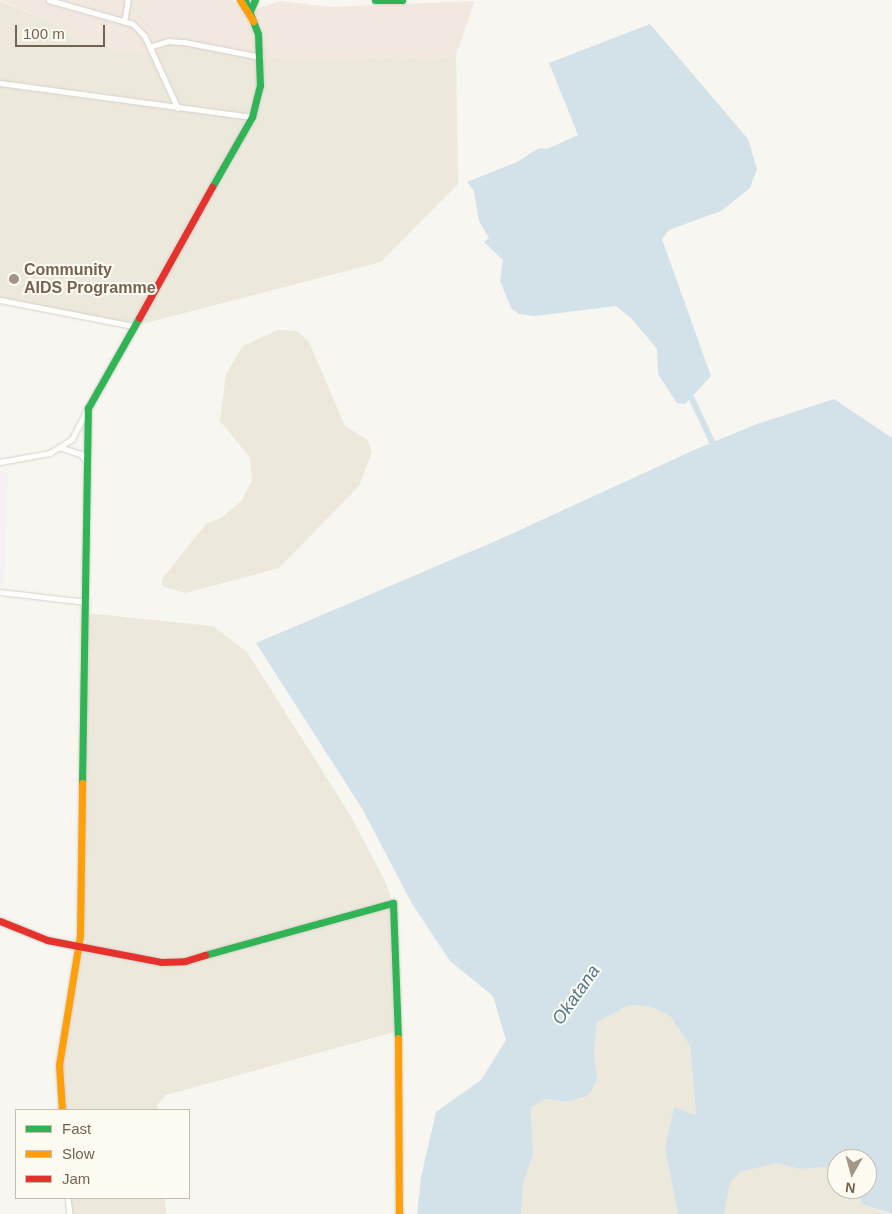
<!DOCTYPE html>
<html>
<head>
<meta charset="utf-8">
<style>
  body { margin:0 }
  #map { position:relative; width:892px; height:1214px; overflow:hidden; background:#f8f6f0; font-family:Helvetica,sans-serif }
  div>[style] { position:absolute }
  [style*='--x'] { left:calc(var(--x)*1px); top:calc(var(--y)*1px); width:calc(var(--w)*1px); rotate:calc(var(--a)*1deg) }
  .residential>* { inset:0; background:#ede8dc }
  .commercial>* { inset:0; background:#f1e8df }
  .education>* { inset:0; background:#f6eff4 }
  .water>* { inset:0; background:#d2e2e8 }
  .canal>* { height:6px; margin:-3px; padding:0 3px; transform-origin:3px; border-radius:3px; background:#d2e2e8 }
  .roads { filter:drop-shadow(0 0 1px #d6d2cb) drop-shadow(0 0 1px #d6d2cb) }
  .street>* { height:4.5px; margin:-2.25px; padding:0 2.25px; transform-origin:2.25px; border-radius:2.25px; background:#fefefd }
  .fast>* { height:7px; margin:-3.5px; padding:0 3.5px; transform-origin:3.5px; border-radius:3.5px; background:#30b455 }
  .slow>* { height:7px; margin:-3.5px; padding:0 3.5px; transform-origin:3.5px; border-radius:3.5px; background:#ff9f0a }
  .jam>* { height:7px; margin:-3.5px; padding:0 3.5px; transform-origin:3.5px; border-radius:3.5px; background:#e5322d }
  .dots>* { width:14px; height:14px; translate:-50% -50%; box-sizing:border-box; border:2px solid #fefbf3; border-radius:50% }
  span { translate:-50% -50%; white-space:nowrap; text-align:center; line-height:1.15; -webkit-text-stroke:4px #fefbf3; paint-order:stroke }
  .poi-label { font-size:16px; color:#756351; font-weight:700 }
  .left { translate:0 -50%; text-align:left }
  .water-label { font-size:18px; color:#507a8c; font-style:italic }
  .legend { position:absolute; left:15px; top:1109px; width:175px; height:90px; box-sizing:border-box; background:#fefbf3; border:1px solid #c7beb2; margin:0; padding:6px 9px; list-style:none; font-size:15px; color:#756351 }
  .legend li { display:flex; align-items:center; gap:10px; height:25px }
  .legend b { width:25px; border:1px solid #c7beb2 }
  .north { position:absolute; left:827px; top:1149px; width:50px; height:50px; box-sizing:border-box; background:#fefbf3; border:1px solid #c7beb2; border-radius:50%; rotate:187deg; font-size:14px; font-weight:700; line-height:20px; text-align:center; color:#756351 }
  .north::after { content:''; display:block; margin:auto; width:18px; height:22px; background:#a39689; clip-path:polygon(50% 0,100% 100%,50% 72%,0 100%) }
  .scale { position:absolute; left:15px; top:25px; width:90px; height:22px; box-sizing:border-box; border:2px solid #756351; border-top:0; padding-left:6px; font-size:15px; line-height:18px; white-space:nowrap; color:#756351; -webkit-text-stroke:4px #fefbf3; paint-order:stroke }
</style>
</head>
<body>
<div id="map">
  <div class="residential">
    <i style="clip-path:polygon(0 1px,49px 21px,87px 45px,168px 41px,261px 57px,332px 60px,395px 56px,428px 59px,456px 55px,458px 184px,381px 262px,134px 326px,0 300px)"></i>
    <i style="clip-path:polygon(278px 330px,297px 331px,309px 342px,345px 426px,368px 440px,372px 452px,359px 486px,279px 568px,186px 593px,162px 586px,162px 579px,206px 524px,221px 518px,242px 500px,252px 480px,250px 458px,220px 421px,226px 374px,243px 346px)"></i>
    <i style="clip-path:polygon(86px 613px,213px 626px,247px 652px,349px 813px,384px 879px,393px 903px,398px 1031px,166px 1095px,157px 1105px,158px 1110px,62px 1110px,58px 1071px,77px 958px)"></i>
    <i style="clip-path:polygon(629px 1005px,652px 1007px,670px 1016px,690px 1046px,696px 1115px,674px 1108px,665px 1148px,678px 1214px,521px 1214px,523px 1183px,533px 1156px,531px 1107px,547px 1099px,566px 1102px,597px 1080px,594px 1052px,597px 1022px)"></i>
    <i style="clip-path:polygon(777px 1163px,799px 1169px,827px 1167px,837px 1173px,837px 1189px,857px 1189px,862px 1204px,889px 1214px,724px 1214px,730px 1183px,740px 1172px)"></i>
    <i style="clip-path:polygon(68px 1198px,165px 1198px,166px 1214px,70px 1214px)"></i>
  </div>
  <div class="commercial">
    <i style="clip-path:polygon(0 0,232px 0,250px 11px,280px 1px,329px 7px,475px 1px,456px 55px,428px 59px,395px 56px,332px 60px,261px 57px,168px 41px,154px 57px,87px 45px,49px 21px)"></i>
  </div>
  <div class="education">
    <i style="clip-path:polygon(0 471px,8px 472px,4px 584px,0 583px)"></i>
  </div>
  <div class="water">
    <i style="clip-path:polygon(650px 24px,748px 139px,757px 169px,750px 188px,721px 211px,669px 230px,662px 239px,711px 376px,685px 404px,677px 403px,658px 374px,657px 349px,631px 318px,616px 306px,535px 316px,519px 314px,511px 308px,500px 281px,503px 260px,484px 242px,489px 238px,479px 221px,474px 191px,467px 182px,517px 162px,539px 148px,547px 149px,578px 135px,549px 63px)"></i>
    <i style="clip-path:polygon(834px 399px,892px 438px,892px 1214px,862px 1204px,857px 1189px,867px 1189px,867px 1159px,837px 1159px,837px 1173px,827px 1167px,799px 1169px,777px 1163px,740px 1172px,730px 1183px,724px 1214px,678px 1214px,665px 1148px,674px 1107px,696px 1115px,690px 1046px,670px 1016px,652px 1007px,629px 1005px,597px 1022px,594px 1052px,597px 1080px,588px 1096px,566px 1102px,547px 1099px,531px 1107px,533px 1156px,523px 1183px,521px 1214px,417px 1214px,421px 1177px,436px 1112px,481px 1080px,506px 1040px,493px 996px,450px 961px,411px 902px,363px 810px,256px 643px,498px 540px,692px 451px,754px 425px)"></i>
  </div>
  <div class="canal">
    <i style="--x:691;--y:397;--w:56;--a:64.8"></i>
  </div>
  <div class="roads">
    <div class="street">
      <i style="--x:49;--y:0;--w:87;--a:15.9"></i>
      <i style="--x:133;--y:24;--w:17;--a:45"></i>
      <i style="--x:145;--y:36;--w:79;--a:65.4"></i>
      <i style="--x:124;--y:22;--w:22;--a:-80"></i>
      <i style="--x:150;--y:47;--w:19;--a:-18"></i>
      <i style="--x:168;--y:41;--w:16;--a:4"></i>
      <i style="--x:184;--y:42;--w:78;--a:11"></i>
      <i style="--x:0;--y:83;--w:254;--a:7.7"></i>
      <i style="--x:0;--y:300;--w:136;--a:11"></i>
      <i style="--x:59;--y:447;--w:23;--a:18"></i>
      <i style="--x:81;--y:454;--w:10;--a:53"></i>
      <i style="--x:0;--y:462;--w:51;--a:-10.2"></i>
      <i style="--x:50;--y:453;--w:26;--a:-32"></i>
      <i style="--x:72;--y:439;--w:31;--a:-63"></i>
      <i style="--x:0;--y:592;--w:87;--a:6.6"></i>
      <i style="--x:68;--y:1198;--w:16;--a:83"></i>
    </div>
    <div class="fast">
      <i style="--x:375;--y:0;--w:27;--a:0"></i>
      <i style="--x:250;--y:11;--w:12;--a:-66"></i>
      <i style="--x:212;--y:187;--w:81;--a:-60.3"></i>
      <i style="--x:252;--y:117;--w:32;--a:-76"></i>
      <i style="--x:260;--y:86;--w:52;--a:-92.2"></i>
      <i style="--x:258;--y:34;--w:36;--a:-111"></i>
      <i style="--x:82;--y:783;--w:375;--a:-89.1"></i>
      <i style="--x:88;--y:408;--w:103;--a:-60.5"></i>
      <i style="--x:205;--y:955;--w:195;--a:-15.5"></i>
      <i style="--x:393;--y:903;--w:135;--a:87.9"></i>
    </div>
    <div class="slow">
      <i style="--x:240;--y:0;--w:25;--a:58"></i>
      <i style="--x:398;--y:1038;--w:176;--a:89.7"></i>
      <i style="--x:62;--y:1110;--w:45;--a:-93.8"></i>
      <i style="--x:59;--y:1065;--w:132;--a:-80.8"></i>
      <i style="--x:80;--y:935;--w:152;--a:-89.2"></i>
    </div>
    <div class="jam">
      <i style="--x:139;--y:318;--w:150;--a:-60.9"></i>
      <i style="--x:0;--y:921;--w:51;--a:22"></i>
      <i style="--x:47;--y:940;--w:116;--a:10.9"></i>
      <i style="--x:161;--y:962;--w:24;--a:-2"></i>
      <i style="--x:185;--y:961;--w:21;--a:-17"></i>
    </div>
  </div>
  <div class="dots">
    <i style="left:14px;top:279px;background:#a39689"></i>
  </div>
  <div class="poi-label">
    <span class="left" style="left:24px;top:279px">Community<br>AIDS Programme</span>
  </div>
  <div class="water-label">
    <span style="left:576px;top:995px;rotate:-55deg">Okatana</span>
  </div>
  <ul class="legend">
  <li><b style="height:6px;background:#30b455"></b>Fast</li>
  <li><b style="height:6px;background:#ff9f0a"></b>Slow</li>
  <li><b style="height:6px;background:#e5322d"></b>Jam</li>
  </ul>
  <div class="north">N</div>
  <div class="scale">100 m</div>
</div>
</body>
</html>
